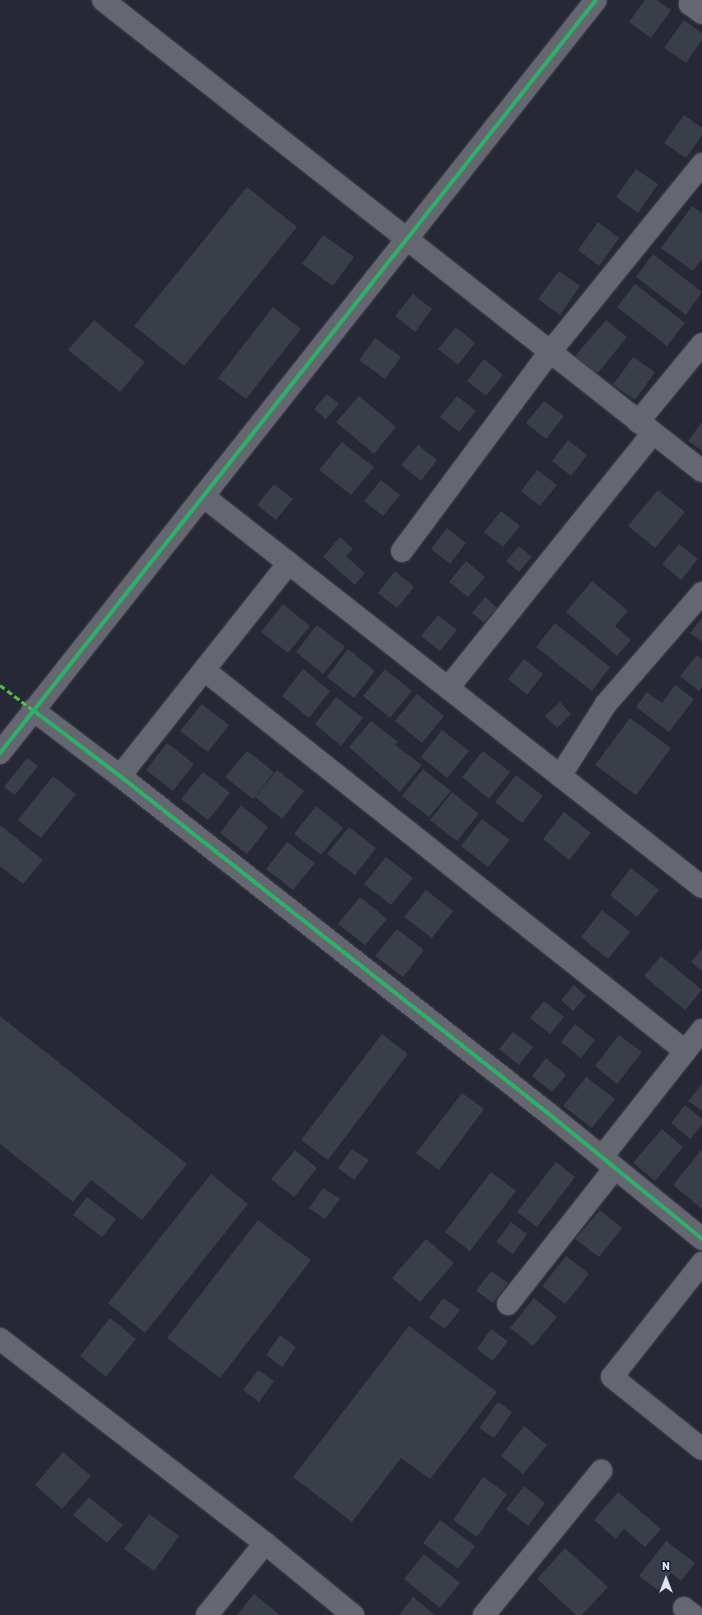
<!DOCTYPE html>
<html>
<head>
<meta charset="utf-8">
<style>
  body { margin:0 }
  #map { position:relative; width:702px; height:1615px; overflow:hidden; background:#262835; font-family:Rubik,sans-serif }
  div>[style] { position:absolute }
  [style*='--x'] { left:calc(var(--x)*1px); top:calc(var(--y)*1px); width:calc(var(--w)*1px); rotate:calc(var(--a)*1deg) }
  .building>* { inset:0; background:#393e48 }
  .roads { filter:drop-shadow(0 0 1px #42444f) drop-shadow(0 0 1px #42444f) }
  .minor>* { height:22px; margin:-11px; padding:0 11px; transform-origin:11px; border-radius:11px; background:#656770 }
  .quiet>* { height:3px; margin-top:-1.5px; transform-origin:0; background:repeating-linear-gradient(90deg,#58b947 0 6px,transparent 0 9px) }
  .cycleway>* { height:4px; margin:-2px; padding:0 2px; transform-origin:2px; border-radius:2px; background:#2db169 }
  span { translate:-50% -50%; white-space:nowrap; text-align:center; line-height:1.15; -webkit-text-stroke:4px #171b31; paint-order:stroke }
  .north { position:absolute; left:646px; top:1559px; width:40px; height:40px; -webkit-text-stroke:3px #171b31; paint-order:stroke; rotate:0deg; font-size:11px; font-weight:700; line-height:16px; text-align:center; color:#e0e4f4 }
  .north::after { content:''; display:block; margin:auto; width:14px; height:18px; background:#e0e4f4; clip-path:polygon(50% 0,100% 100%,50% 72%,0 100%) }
</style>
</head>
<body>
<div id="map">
  <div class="building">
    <i style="clip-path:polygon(645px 0,657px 0,671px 10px,651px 38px,629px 22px)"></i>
    <i style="clip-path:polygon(684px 20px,702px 33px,702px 40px,686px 63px,664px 48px)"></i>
    <i style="clip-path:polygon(684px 115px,702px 128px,702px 135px,686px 158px,664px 143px)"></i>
    <i style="clip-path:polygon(636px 169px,658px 184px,638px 213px,616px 197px)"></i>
    <i style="clip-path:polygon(247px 187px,297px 227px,184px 366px,134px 326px)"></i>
    <i style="clip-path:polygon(692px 206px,702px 213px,702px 259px,693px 271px,661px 248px)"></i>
    <i style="clip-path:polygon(598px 222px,619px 238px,599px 266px,578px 250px)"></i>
    <i style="clip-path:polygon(323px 235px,354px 257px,333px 286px,302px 264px)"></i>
    <i style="clip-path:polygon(653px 254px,702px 292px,686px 315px,636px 277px)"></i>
    <i style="clip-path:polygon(559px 271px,580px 286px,560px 315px,538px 299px)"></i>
    <i style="clip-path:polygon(635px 284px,685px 323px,667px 346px,617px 307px)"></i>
    <i style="clip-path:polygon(413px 294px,432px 309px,415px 332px,395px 316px)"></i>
    <i style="clip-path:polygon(273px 307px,301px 329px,246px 399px,218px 378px)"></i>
    <i style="clip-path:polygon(94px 320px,145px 362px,120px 392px,68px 350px)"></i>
    <i style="clip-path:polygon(606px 320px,627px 337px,597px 374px,575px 356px)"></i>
    <i style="clip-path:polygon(456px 327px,475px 343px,458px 365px,438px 349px)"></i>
    <i style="clip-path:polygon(375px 338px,401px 357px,385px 379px,359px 360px)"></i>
    <i style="clip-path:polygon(633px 357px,655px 372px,635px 400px,613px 385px)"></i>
    <i style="clip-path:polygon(484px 359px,503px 375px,486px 396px,467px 381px)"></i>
    <i style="clip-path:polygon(327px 394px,339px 404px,326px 419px,314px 409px)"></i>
    <i style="clip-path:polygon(359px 396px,396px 427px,374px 454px,336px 422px)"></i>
    <i style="clip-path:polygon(457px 396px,476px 411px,459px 432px,440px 417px)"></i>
    <i style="clip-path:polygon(544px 401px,564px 416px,546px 439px,526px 423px)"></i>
    <i style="clip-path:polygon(702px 422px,702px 451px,688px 441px)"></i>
    <i style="clip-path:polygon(568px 440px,587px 455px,571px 476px,552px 461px)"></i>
    <i style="clip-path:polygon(342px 442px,374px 467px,351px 495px,319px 470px)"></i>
    <i style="clip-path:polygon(418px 445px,437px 460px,421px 481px,401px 465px)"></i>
    <i style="clip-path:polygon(537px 470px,557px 485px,540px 506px,521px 491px)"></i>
    <i style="clip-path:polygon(381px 480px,400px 495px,383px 516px,364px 501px)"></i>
    <i style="clip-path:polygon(274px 484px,293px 499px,276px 520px,257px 505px)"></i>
    <i style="clip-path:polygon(658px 490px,685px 512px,655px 548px,628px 526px)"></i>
    <i style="clip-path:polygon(501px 511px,520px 526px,503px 547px,484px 532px)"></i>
    <i style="clip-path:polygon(447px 528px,466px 543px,450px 564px,431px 549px)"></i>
    <i style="clip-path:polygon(340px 537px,353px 549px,346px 556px,365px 573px,355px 585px,323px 557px)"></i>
    <i style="clip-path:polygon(679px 544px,698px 559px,681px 580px,662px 564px)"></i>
    <i style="clip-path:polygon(519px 546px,532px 557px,519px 572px,506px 561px)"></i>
    <i style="clip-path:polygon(466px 561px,485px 577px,468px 597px,449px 582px)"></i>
    <i style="clip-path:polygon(395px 571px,414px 587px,397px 608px,378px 593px)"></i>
    <i style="clip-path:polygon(592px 581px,628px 611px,615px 626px,631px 640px,617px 656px,566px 612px)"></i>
    <i style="clip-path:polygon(485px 597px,497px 608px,484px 623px,472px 613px)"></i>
    <i style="clip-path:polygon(283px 604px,310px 626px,288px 653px,261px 632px)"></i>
    <i style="clip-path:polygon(438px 615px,457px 630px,440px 651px,421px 636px)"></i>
    <i style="clip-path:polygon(702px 618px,702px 642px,690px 633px)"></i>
    <i style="clip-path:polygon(555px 623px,610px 667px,592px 691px,536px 647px)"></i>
    <i style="clip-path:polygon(317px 625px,345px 647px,323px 674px,296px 652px)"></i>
    <i style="clip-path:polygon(348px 649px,375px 671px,354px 698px,327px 677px)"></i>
    <i style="clip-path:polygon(697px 655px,702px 659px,702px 687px,699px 691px,680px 676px)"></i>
    <i style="clip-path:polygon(524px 659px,543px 674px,527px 695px,508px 679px)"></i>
    <i style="clip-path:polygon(303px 669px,330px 691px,309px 718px,282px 696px)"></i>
    <i style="clip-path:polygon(385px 669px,412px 691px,390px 718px,363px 696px)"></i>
    <i style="clip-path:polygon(675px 685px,694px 699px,669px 732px,636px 707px,647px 692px,662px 703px)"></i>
    <i style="clip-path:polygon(417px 694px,444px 716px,422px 743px,395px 721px)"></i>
    <i style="clip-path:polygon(336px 697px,363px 718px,341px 746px,315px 724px)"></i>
    <i style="clip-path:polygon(560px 702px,571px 714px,557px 728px,545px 716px)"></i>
    <i style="clip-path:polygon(202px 704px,229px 725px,208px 752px,180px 731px)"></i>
    <i style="clip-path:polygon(630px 718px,671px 748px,636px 795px,595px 765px)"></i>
    <i style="clip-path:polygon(371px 721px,398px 742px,395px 745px,422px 765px,400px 792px,349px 747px)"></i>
    <i style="clip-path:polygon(442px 730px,469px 751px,447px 778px,421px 757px)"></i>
    <i style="clip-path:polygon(167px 743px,194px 764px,173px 791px,146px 770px)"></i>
    <i style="clip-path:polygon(247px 751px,274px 772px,253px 799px,225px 777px)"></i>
    <i style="clip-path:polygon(483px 751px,510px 772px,489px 799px,462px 777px)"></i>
    <i style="clip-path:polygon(27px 758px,38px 766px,15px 795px,4px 787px)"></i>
    <i style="clip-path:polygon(423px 769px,451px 791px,429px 817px,402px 796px)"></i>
    <i style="clip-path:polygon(277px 770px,304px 791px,282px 819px,255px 797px)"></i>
    <i style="clip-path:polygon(203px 772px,230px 793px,208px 820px,181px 799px)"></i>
    <i style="clip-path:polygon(516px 775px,543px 796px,522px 823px,495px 802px)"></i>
    <i style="clip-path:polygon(53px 776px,76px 794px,41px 838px,18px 820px)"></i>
    <i style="clip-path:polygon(452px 792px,479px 814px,457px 841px,430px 820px)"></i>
    <i style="clip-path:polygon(241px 805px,268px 827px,247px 854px,220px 833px)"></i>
    <i style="clip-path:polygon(316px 806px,343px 828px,321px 855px,294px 834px)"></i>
    <i style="clip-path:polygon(564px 812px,591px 833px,569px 860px,543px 839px)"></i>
    <i style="clip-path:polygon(482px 819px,510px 840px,488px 867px,461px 846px)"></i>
    <i style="clip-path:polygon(0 825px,43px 860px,23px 884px,0 866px)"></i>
    <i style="clip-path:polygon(349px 827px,376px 848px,355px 875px,327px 854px)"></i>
    <i style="clip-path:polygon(287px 842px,315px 863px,293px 890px,266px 869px)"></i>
    <i style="clip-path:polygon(386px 857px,413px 878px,391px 905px,364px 884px)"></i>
    <i style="clip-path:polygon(631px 868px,659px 890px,637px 917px,610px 895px)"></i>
    <i style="clip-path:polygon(426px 890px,453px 911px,432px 938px,404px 917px)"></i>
    <i style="clip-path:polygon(360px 897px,387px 919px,365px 945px,338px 924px)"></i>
    <i style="clip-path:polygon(602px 910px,630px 932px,608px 959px,581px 937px)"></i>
    <i style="clip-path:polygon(397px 929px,424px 950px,403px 977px,375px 956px)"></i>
    <i style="clip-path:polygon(702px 949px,702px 971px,691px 962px)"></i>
    <i style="clip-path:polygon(661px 956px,702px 990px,685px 1010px,644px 976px)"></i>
    <i style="clip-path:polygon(574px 985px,586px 996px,573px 1011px,561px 1000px)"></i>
    <i style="clip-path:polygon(544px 1001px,564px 1017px,550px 1034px,530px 1018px)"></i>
    <i style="clip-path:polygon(0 1016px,187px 1164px,142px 1220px,91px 1180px,73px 1202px,0 1144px)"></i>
    <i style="clip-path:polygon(575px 1024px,595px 1040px,581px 1058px,561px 1042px)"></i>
    <i style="clip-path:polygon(513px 1032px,533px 1047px,519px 1065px,499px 1049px)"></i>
    <i style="clip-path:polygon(382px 1034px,408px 1054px,328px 1160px,301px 1140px)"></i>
    <i style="clip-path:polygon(619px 1035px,642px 1052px,617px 1084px,595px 1066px)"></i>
    <i style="clip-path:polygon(546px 1058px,566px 1075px,552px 1092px,532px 1076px)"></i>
    <i style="clip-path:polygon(586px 1077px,615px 1099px,592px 1128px,563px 1106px)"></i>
    <i style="clip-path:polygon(702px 1084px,702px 1111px,688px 1101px)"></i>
    <i style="clip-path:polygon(462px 1093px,484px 1109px,439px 1170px,416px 1153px)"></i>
    <i style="clip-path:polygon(685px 1105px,702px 1119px,702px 1125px,690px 1139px,671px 1123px)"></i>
    <i style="clip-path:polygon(662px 1129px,683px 1147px,655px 1181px,633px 1163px)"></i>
    <i style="clip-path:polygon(352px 1149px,369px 1160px,354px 1180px,338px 1168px)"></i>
    <i style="clip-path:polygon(702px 1149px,702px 1209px,673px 1185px)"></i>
    <i style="clip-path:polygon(295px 1150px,317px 1168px,294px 1197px,271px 1179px)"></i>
    <i style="clip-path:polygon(556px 1162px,575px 1177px,537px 1227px,517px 1212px)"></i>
    <i style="clip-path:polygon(491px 1172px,516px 1191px,470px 1251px,445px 1232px)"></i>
    <i style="clip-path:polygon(211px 1174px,248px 1204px,145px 1333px,108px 1303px)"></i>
    <i style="clip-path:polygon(323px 1188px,340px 1199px,325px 1219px,309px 1208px)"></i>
    <i style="clip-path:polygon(87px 1197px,116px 1219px,102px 1237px,73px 1215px)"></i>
    <i style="clip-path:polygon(600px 1210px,622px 1228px,599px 1257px,575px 1239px)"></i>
    <i style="clip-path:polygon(258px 1220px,311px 1260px,220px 1378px,167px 1338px)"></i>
    <i style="clip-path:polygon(511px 1222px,527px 1234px,513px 1254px,496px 1242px)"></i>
    <i style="clip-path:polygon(426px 1239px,454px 1263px,420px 1302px,392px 1278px)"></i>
    <i style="clip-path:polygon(566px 1256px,589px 1274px,565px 1304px,542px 1286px)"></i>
    <i style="clip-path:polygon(491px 1271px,508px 1283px,493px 1303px,476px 1291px)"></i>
    <i style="clip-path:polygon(443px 1298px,460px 1310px,445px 1329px,429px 1318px)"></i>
    <i style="clip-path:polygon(534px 1298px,557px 1317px,533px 1346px,510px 1328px)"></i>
    <i style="clip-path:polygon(110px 1318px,136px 1339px,106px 1377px,80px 1356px)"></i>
    <i style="clip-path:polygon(409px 1326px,497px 1392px,430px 1479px,401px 1458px,352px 1522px,293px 1477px)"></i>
    <i style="clip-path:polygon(491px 1329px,508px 1341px,493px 1361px,477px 1349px)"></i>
    <i style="clip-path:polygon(280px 1335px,296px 1347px,282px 1367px,266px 1355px)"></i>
    <i style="clip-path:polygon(258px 1370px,274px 1381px,259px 1402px,243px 1390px)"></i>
    <i style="clip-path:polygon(498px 1402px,512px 1412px,494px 1438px,479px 1428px)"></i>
    <i style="clip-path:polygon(524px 1426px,547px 1445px,523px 1474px,501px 1456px)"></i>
    <i style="clip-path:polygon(63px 1452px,91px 1476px,62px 1509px,35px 1485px)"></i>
    <i style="clip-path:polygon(483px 1477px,507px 1494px,477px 1537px,453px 1520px)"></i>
    <i style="clip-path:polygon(524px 1486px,545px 1503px,528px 1526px,506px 1509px)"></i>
    <i style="clip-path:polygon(618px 1492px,661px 1529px,645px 1547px,624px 1529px,616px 1539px,594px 1520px)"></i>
    <i style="clip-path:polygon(89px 1497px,123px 1525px,107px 1543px,73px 1515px)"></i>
    <i style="clip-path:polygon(149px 1514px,179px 1536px,154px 1571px,124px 1549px)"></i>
    <i style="clip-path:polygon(440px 1520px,475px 1546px,458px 1569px,423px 1543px)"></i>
    <i style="clip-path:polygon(666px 1541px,695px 1563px,681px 1581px,671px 1573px,658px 1590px,639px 1576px)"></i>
    <i style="clip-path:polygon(565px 1548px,608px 1587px,582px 1615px,576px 1615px,537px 1579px)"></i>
    <i style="clip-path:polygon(424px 1554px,460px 1583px,440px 1608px,404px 1579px)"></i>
    <i style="clip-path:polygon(254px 1594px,280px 1615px,237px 1615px)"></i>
    <i style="clip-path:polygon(413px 1597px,435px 1615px,399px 1615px)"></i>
  </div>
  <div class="roads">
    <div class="minor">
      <i style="--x:103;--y:0;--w:762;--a:38.18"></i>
      <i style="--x:694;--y:0;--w:6;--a:135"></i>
      <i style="--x:690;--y:4;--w:15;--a:37"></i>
      <i style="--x:638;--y:422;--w:101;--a:-50.6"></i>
      <i style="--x:203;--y:496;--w:634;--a:38.08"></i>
      <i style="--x:402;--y:551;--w:248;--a:-53.4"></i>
      <i style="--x:550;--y:352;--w:242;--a:-51"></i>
      <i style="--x:204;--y:670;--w:614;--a:38.38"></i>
      <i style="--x:448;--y:688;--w:327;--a:-51.2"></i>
      <i style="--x:33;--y:710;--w:109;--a:37.2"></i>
      <i style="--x:120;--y:776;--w:546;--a:38.23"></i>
      <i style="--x:549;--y:1114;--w:198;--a:39.2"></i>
      <i style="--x:0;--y:753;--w:960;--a:-51.64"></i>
      <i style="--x:120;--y:776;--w:272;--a:-51.6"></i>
      <i style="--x:560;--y:776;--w:85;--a:-57.4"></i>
      <i style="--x:606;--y:704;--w:147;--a:-49.1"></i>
      <i style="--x:602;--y:1157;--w:162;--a:-51.8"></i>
      <i style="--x:702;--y:1263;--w:145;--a:128.3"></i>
      <i style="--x:612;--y:1377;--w:115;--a:38.7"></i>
      <i style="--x:508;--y:1304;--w:173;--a:-51.8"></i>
      <i style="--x:0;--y:1339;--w:334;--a:37.6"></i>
      <i style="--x:265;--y:1543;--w:114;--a:39.3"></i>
      <i style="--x:684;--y:1608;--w:11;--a:38"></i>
      <i style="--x:207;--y:1615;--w:92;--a:-51.1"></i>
      <i style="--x:484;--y:1615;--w:186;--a:-50.9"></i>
    </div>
  </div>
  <div class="quiet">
    <i style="--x:0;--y:685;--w:41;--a:37.1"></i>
  </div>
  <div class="cycleway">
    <i style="--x:33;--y:710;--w:109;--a:37.2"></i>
    <i style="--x:120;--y:776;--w:546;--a:38.23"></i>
    <i style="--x:549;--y:1114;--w:198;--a:39.2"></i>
    <i style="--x:0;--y:753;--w:960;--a:-51.64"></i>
  </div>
  <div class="north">N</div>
</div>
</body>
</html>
